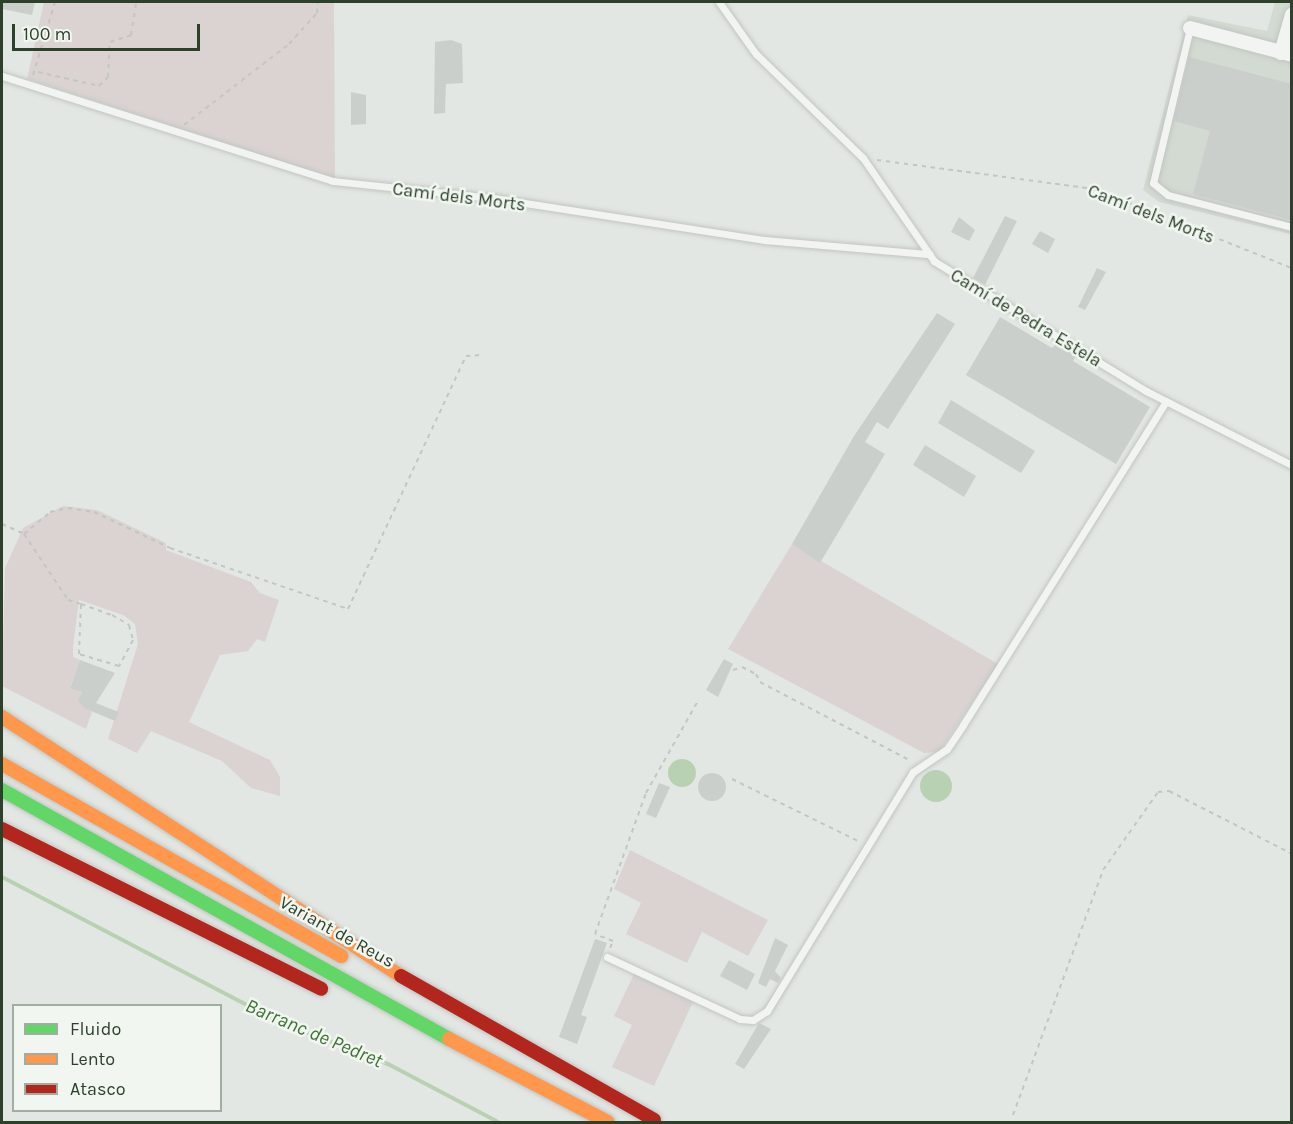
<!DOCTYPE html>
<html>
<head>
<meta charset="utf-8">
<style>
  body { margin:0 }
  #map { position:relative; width:1293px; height:1124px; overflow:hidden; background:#e3e7e3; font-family:Karla,sans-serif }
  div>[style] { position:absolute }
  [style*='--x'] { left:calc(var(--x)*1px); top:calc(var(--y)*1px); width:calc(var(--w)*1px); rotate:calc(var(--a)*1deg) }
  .built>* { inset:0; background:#d2dad1 }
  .green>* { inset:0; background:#dad3d1 }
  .water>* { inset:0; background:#b9d1b3 }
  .round { border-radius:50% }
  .stream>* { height:4px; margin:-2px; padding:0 2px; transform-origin:2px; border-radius:2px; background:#b9d1b3 }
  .building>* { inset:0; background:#cbcfcb }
  .path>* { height:2px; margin-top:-1px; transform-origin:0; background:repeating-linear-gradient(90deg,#c2c7c2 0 4.5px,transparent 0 9px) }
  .roads { filter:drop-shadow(0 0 2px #c1c5c1) drop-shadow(0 0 2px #c1c5c1) }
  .lane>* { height:7px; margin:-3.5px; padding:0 3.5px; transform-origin:3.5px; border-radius:3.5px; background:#f2f4f1 }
  .street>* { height:14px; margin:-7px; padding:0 7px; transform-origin:7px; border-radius:7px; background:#f2f4f1 }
  .fast>* { height:14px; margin:-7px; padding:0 7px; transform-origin:7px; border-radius:7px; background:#63d668 }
  .slow>* { height:14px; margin:-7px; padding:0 7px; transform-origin:7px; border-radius:7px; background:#ff974d }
  .jam>* { height:14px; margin:-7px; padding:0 7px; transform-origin:7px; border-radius:7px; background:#b3261e }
  span { translate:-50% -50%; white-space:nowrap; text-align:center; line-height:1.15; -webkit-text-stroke:5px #f1f6f0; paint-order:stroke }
  .street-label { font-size:18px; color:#2c402a }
  .water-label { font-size:20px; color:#417236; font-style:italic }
  .frame { position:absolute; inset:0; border:3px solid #2c402a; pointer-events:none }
  .legend { position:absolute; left:12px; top:1004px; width:210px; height:108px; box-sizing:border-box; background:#f1f6f0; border:2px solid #a2ada1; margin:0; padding:8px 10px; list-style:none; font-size:18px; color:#2c402a }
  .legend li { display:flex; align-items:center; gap:12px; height:30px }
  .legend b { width:30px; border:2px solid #a2ada1 }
  .scale { position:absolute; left:12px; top:24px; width:188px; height:27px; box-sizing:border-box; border:3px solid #2c402a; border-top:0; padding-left:8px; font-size:18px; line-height:21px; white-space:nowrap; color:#2c402a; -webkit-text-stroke:4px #f1f6f0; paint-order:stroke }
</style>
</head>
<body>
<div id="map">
  <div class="built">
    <i style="clip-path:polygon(1275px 2px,1291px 2px,1291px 234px,1159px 202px,1143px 190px,1188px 15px,1267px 31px)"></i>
  </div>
  <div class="green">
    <i style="clip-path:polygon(44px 2px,334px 2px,335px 179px,27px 79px)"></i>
    <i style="clip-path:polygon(63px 506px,97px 510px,166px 543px,166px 550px,251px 582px,260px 593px,279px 600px,265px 642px,257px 639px,248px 651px,220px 655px,189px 722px,270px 760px,280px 777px,280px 796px,251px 788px,222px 761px,151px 731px,137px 753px,108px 739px,138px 644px,135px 624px,123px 615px,79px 600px,73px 647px,73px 657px,80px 660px,70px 687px,82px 692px,79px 701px,92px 712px,86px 729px,2px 686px,5px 568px,23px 528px)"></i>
    <i style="clip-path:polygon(792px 544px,998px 664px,939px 752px,924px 753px,728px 649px)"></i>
    <i style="clip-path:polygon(630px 850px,768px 920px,748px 956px,702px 932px,687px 963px,626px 934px,641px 903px,614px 889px)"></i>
    <i style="clip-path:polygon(634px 974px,693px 1002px,654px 1086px,612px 1067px,632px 1025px,614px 1016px)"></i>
  </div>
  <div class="water">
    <i class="round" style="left:668px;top:759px;width:28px;height:28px"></i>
    <i class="round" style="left:920px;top:770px;width:32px;height:32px"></i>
  </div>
  <div class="stream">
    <i style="--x:2;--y:877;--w:313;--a:27.6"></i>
    <i style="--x:279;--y:1022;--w:117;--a:21.1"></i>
    <i style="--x:388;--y:1064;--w:124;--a:27.8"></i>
  </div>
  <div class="building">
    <i style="clip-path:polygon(2px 2px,35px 2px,32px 15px,2px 9px)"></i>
    <i style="clip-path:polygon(451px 40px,462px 44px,463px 83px,446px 84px,445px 113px,434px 114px,435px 42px)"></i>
    <i style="clip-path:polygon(1189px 57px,1292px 84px,1292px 220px,1193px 194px,1210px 131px,1174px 121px)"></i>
    <i style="clip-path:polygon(351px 92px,366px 95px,366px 124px,351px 125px)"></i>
    <i style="clip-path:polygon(1005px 216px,1017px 221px,985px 285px,973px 278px)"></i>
    <i style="clip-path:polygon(959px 217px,975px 230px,969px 241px,951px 232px)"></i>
    <i style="clip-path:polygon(1040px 231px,1055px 239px,1048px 253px,1032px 244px)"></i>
    <i style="clip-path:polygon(1097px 268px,1106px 272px,1085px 310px,1078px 307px)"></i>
    <i style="clip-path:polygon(937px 313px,955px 324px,888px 429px,877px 422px,865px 442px,885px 454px,820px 563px,792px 544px,854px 436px)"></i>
    <i style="clip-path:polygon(1000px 317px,1052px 348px,1057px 343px,1077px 355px,1073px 361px,1150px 407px,1116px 464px,966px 375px)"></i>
    <i style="clip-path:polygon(951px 400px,1035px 451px,1021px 473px,938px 423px)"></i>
    <i style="clip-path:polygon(925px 445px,976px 476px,964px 497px,913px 465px)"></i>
    <i style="clip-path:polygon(724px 659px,733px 664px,718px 697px,706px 690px)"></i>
    <i style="clip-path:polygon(80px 660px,115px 673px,96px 703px,119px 712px,115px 721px,84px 708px,78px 701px,82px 692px,70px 688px)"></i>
    <i class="round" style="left:698px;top:773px;width:28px;height:28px"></i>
    <i style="clip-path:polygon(659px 783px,670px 787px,656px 818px,646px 814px)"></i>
    <i style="clip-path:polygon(775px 938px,788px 945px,775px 971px,781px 978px,778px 983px,770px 979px,766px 987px,758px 983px)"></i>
    <i style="clip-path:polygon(595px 939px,607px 943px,581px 1015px,587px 1017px,577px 1044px,559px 1037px)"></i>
    <i style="clip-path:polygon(729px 960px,755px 974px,747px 990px,720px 976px)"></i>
    <i style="clip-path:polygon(759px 1023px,771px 1029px,744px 1069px,735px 1064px)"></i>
  </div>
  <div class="path">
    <i style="--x:38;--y:72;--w:63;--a:12.9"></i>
    <i style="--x:99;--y:86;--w:13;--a:-45"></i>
    <i style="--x:108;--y:77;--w:35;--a:-87"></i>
    <i style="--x:110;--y:42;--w:22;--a:-18"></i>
    <i style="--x:131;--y:35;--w:33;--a:-81"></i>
    <i style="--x:33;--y:75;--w:76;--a:-73.2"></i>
    <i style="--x:184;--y:125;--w:133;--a:-37.6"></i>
    <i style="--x:289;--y:44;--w:42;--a:-47.9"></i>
    <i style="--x:317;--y:13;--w:11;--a:-85"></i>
    <i style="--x:877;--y:160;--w:219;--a:7.6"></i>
    <i style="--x:1094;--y:189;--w:213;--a:21.8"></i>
    <i style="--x:2;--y:524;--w:24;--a:24"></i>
    <i style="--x:24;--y:534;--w:34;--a:-40"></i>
    <i style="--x:50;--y:512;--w:18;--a:-13"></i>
    <i style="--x:68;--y:508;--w:26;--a:9"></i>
    <i style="--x:94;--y:512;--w:84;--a:25.3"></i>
    <i style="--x:170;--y:548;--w:188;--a:18.9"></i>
    <i style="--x:348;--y:609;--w:279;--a:-65"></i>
    <i style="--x:466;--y:356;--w:15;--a:-4"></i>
    <i style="--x:24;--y:534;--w:79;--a:56.3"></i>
    <i style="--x:68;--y:600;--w:14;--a:17"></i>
    <i style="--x:81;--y:604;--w:33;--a:20"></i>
    <i style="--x:112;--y:615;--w:20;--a:30"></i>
    <i style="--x:129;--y:625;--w:16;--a:75"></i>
    <i style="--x:133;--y:640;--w:30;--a:118"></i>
    <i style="--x:119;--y:666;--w:42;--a:-163.3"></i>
    <i style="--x:79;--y:654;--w:50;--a:-87.7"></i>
    <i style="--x:733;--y:670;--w:9;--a:-18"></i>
    <i style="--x:742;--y:667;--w:16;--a:27"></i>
    <i style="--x:756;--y:674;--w:9;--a:63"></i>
    <i style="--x:760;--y:682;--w:170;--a:27.6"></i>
    <i style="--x:732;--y:779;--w:143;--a:26.2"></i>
    <i style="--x:610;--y:948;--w:8;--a:-67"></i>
    <i style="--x:613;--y:941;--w:19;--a:-159"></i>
    <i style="--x:595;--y:934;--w:150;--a:-70.1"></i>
    <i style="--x:646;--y:793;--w:108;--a:-60.6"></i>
    <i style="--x:1013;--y:1115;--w:261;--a:-69.8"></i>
    <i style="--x:1103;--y:870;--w:95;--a:-54.8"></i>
    <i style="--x:1158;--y:792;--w:11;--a:-5"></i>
    <i style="--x:1169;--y:791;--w:138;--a:27.1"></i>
  </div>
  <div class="roads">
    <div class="lane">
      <i style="--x:719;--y:2;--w:64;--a:54.6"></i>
      <i style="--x:756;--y:54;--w:149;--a:44.2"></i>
      <i style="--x:863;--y:158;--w:125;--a:55.4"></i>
      <i style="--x:934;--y:261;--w:249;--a:31.5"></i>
      <i style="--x:1146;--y:391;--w:164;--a:26.9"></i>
      <i style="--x:1190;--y:28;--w:159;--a:103.4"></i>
      <i style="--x:1153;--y:183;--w:19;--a:39"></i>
      <i style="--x:1168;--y:195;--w:128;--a:14.5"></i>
      <i style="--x:2;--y:76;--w:347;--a:17.6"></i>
      <i style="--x:333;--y:181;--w:161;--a:6.1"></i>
      <i style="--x:493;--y:198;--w:275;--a:8.8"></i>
      <i style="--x:765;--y:240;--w:165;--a:4.9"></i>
      <i style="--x:607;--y:957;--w:147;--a:25"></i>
      <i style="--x:740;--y:1019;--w:13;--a:4"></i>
      <i style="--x:753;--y:1020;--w:17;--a:-33"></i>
      <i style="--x:767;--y:1011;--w:280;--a:-58.6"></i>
      <i style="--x:913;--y:772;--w:41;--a:-34.1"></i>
      <i style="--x:947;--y:749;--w:29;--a:-56"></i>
      <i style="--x:963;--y:725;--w:382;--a:-57.9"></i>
    </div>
    <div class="street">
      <i style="--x:1190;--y:28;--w:106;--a:14.8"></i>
      <i style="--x:1281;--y:53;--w:40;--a:-74"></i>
    </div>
    <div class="fast">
      <i style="--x:2;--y:790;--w:512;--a:29.12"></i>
    </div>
    <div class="slow">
      <i style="--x:2;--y:717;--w:476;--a:33"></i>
      <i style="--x:2;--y:764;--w:390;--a:29.5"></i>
      <i style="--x:449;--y:1039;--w:179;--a:27.6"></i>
    </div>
    <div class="jam">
      <i style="--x:2;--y:829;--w:357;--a:26.6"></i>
      <i style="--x:401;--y:976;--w:291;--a:29.6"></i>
    </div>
  </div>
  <div class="street-label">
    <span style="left:459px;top:197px;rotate:7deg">Camí dels Morts</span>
    <span style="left:1151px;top:214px;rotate:21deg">Camí dels Morts</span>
    <span style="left:1026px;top:318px;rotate:31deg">Camí de Pedra Estela</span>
    <span style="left:337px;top:932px;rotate:29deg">Variant de Reus</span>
  </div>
  <div class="water-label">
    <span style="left:314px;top:1033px;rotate:23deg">Barranc de Pedret</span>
  </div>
  <div class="frame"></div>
  <ul class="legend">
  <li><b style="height:8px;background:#63d668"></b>Fluido</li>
  <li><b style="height:8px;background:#ff974d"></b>Lento</li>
  <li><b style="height:8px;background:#b3261e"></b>Atasco</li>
  </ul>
  <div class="scale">100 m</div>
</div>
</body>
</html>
